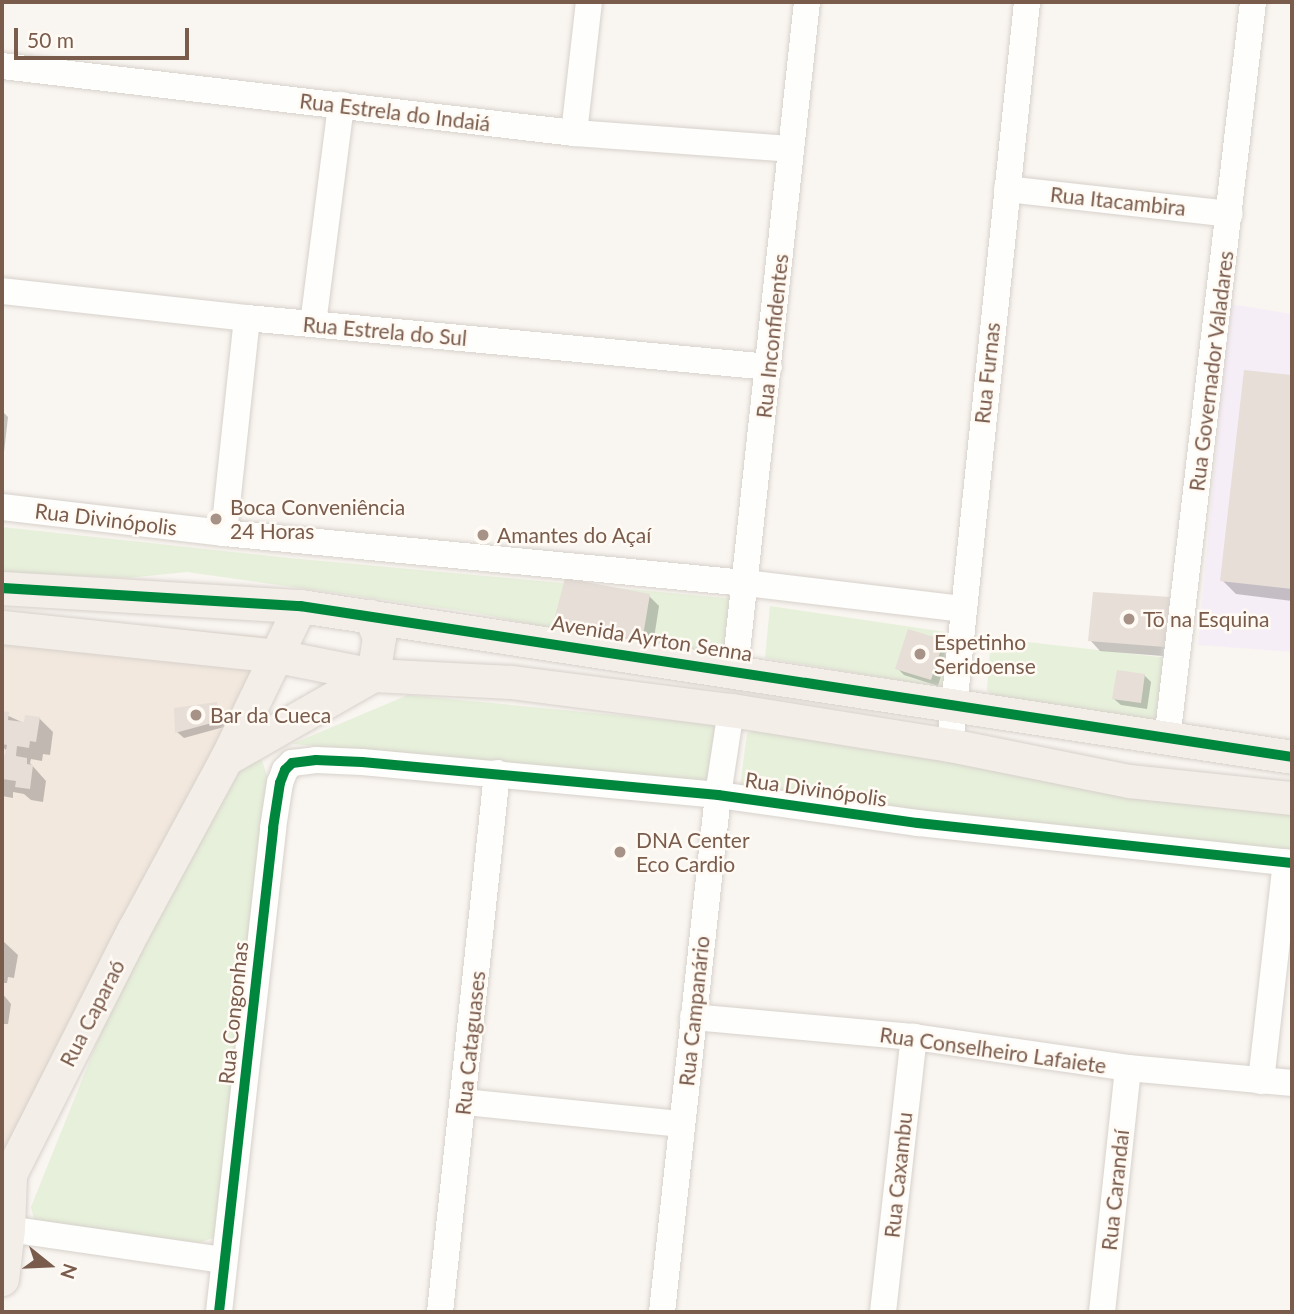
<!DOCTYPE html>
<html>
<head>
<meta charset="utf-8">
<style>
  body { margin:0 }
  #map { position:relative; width:1294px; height:1314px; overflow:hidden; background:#f9f5f0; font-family:Lato,sans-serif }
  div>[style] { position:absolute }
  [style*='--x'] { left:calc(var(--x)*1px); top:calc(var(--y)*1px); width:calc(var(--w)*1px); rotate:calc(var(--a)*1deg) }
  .residential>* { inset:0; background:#f2e8de }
  .education>* { inset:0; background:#f6eef6 }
  .green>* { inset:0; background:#e7f0db }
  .shadow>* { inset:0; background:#0003 }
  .building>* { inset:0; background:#e6ded7 }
  .roads { filter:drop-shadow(0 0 2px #d7d1cb) drop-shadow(0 0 2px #d7d1cb) }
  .minor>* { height:26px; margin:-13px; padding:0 13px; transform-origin:13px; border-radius:13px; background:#fefefd }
  .major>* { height:33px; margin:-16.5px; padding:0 16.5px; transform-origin:16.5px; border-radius:16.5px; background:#f3eee8 }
  .cycleway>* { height:10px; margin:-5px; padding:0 5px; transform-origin:5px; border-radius:5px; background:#00873e }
  .dots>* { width:19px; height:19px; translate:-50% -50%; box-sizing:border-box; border:4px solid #fffaf3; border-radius:50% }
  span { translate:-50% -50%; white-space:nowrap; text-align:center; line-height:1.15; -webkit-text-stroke:5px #fffaf3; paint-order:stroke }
  .street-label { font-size:21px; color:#7a5c4d }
  .poi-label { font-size:21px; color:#7a5c4d }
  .left { translate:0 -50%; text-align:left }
  .frame { position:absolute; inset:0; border:4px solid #7a5c4d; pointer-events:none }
  .north { position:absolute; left:14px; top:1230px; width:70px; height:70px; -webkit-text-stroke:5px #fffaf3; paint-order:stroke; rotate:108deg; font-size:19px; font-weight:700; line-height:28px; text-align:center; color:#7a5c4d }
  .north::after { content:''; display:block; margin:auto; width:24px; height:32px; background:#7a5c4d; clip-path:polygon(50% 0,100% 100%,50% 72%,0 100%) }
  .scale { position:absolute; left:14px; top:28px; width:175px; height:32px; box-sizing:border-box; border:4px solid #7a5c4d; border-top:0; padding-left:9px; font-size:21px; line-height:24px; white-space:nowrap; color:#7a5c4d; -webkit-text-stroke:5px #fffaf3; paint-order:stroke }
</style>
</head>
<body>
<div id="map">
  <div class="residential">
    <i style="clip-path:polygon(2px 613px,282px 638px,2px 1181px)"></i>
  </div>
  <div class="education">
    <i style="clip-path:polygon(1230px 304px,1292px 314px,1292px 652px,1198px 645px)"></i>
  </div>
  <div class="green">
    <i style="clip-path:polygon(2px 527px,289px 558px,736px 599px,727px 664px,476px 613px,187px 572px,127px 578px,2px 572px)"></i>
    <i style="clip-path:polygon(770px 606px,959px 634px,951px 689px,765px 658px)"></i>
    <i style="clip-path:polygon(991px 638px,1169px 658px,1168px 722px,999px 700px,987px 690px)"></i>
    <i style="clip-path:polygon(408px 695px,719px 725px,708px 782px,292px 744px)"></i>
    <i style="clip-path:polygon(757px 727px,856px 748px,1163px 793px,1292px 809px,1292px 852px,916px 817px,740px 786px,747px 734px)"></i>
    <i style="clip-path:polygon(262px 760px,268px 779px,218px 1224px,213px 1238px,196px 1244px,37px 1231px,31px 1207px,104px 1025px,240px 763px)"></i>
  </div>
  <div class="shadow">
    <i style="clip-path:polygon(1246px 372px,1292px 377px,1292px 601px,1236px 594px,1222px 580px)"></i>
    <i style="clip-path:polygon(2px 411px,8px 417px,2px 470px)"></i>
    <i style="clip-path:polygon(649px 596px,659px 606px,652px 651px,566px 634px,555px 623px)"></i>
    <i style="clip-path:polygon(1170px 599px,1175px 657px,1100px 651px,1090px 640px)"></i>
    <i style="clip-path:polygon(943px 641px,950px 648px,938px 686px,904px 675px,897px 668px)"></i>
    <i style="clip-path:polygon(1144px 675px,1151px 682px,1147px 709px,1121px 705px,1114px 699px)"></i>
    <i style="clip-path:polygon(216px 704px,223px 711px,224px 727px,184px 738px,177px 732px)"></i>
    <i style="clip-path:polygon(2px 713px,26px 724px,39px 718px,53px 732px,50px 755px,43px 754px,42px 761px,31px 759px,30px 763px,46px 781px,43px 802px,31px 800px,24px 794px,13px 792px,13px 798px,2px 796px,2px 756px,7px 757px,7px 751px,2px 746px)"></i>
    <i style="clip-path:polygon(2px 940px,18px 955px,14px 978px,8px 977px,7px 983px,2px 983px)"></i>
    <i style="clip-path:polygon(2px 993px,11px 1004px,8px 1024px,2px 1024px)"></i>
  </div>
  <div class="building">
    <i style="clip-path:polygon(1244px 370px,1292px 375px,1292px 589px,1220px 581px)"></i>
    <i style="clip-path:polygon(565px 578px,650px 594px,642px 642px,553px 624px)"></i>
    <i style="clip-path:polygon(1093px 592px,1171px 597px,1165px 647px,1088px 641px)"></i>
    <i style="clip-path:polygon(908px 629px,944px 640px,931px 680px,895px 669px)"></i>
    <i style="clip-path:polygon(1117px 670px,1145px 674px,1141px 703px,1112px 699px)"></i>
    <i style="clip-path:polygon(217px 702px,219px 721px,175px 733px,174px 708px)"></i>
    <i style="clip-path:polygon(2px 711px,9px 712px,8px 720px,24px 722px,25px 715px,40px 717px,36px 742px,30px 741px,29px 748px,17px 746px,16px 756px,27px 758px,27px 764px,33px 765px,30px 789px,15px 787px,16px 781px,2px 779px,2px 755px,5px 755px,7px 745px,2px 744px)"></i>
  </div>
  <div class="roads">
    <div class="minor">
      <i style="--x:2;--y:66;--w:576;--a:6.68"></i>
      <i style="--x:574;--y:133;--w:217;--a:4.2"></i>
      <i style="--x:574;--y:133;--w:132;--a:-83.5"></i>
      <i style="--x:1007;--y:189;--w:224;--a:6.4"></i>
      <i style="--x:2;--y:291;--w:246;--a:6.3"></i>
      <i style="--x:247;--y:318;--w:524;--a:5.36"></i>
      <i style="--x:313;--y:324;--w:221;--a:-82.7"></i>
      <i style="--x:2;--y:507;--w:224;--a:6.7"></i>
      <i style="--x:224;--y:533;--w:523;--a:5.48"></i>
      <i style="--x:745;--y:583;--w:220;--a:6.8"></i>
      <i style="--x:224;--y:533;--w:216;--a:-83.9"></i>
      <i style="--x:735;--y:670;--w:672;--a:-83.85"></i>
      <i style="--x:1167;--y:740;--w:743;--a:-83.35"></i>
      <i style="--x:950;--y:745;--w:747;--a:-84.08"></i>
      <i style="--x:693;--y:1017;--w:222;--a:5.2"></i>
      <i style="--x:914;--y:1037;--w:216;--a:8.2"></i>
      <i style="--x:1128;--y:1068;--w:165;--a:5.2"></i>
      <i style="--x:1261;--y:1081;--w:220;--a:-83.5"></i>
      <i style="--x:464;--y:1102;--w:218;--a:5.8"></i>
      <i style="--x:8;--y:1229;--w:218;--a:8.2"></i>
      <i style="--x:219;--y:1312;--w:487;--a:-83.6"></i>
      <i style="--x:273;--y:828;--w:46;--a:-81.2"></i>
      <i style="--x:280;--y:783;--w:14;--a:-69"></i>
      <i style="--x:285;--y:770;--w:10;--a:-45"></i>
      <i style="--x:292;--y:763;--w:24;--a:-7"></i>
      <i style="--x:316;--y:760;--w:46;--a:2.5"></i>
      <i style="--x:362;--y:762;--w:358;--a:5.3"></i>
      <i style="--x:718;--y:795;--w:202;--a:8"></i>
      <i style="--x:918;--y:823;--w:376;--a:6.1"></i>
      <i style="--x:440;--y:1312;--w:542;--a:-83.96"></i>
      <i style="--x:662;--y:1312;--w:520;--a:-83.82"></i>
      <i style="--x:718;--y:795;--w:86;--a:-81.3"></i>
      <i style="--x:883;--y:1312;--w:277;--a:-83.6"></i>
      <i style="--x:1102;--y:1312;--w:245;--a:-83.9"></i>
    </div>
    <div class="major">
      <i style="--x:2;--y:588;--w:299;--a:3.5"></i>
      <i style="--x:300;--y:606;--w:1003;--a:8.65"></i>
      <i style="--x:2;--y:627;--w:277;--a:6"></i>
      <i style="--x:277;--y:656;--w:98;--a:11.2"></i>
      <i style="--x:373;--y:675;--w:138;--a:2.9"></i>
      <i style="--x:511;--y:682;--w:222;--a:7.3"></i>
      <i style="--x:731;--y:710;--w:222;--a:9.1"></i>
      <i style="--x:950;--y:745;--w:183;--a:11.4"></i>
      <i style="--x:1129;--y:781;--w:164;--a:6"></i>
      <i style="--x:226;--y:759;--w:169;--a:-29.7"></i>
      <i style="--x:373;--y:675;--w:38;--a:-81"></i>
      <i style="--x:379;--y:637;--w:23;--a:-113"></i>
      <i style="--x:2;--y:1279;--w:50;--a:-83.2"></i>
      <i style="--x:8;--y:1229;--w:55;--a:-87.9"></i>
      <i style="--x:10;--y:1174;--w:275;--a:-63.2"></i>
      <i style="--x:134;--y:929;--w:193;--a:-61.6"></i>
      <i style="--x:226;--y:759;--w:170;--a:-64.2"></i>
    </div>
  </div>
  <div class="cycleway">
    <i style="--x:2;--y:588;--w:299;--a:3.5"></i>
    <i style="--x:300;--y:606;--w:1003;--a:8.65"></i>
    <i style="--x:219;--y:1312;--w:487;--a:-83.6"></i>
    <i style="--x:273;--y:828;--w:46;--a:-81.2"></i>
    <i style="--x:280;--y:783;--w:14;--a:-69"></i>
    <i style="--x:285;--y:770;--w:10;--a:-45"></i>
    <i style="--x:292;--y:763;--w:24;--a:-7"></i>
    <i style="--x:316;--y:760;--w:46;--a:2.5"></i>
    <i style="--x:362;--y:762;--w:358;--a:5.3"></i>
    <i style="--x:718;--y:795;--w:202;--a:8"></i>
    <i style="--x:918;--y:823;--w:376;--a:6.1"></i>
  </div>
  <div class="dots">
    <i style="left:216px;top:519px;background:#a69286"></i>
    <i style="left:483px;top:535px;background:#a69286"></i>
    <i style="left:1129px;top:619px;background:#a69286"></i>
    <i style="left:920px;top:654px;background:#a69286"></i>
    <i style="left:196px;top:715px;background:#a69286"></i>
    <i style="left:620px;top:852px;background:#a69286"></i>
  </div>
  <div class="street-label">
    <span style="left:395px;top:112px;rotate:7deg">Rua Estrela do Indaiá</span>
    <span style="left:1118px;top:201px;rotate:6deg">Rua Itacambira</span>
    <span style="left:385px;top:331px;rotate:5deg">Rua Estrela do Sul</span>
    <span style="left:772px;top:336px;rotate:-84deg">Rua Inconfidentes</span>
    <span style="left:1211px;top:371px;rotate:-83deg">Rua Governador Valadares</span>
    <span style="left:987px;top:373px;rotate:-84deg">Rua Furnas</span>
    <span style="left:106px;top:519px;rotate:7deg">Rua Divinópolis</span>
    <span style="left:652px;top:638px;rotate:9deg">Avenida Ayrton Senna</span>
    <span style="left:816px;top:789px;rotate:8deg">Rua Divinópolis</span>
    <span style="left:694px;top:1011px;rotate:-84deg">Rua Campanário</span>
    <span style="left:92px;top:1013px;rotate:-63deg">Rua Caparaó</span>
    <span style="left:233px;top:1013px;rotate:-84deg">Rua Congonhas</span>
    <span style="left:470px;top:1043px;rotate:-84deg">Rua Cataguases</span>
    <span style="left:993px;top:1050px;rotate:8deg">Rua Conselheiro Lafaiete</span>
    <span style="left:898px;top:1175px;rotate:-84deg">Rua Caxambu</span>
    <span style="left:1115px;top:1190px;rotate:-84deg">Rua Carandaí</span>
  </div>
  <div class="poi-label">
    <span class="left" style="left:230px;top:519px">Boca Conveniência<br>24 Horas</span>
    <span class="left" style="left:497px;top:535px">Amantes do Açaí</span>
    <span class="left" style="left:1143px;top:619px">Tō na Esquina</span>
    <span class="left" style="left:934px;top:654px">Espetinho<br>Seridoense</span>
    <span class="left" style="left:210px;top:715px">Bar da Cueca</span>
    <span class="left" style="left:636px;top:852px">DNA Center<br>Eco Cardio</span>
  </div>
  <div class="frame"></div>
  <div class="north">N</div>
  <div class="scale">50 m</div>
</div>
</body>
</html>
